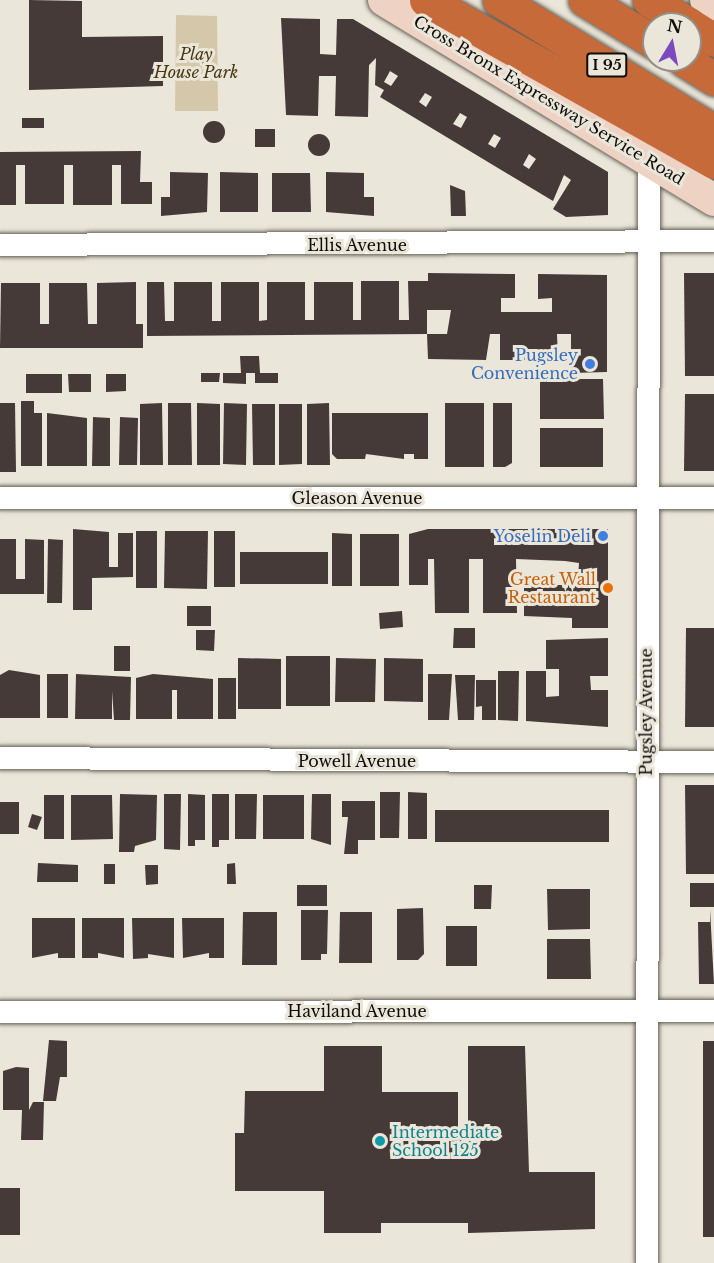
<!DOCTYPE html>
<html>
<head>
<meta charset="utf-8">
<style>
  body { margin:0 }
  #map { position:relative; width:714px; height:1263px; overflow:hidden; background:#ebe6da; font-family:"Libre Baskerville",serif }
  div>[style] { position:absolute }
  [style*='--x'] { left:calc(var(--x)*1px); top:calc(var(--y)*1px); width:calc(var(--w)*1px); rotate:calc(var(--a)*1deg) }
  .green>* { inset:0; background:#d5c8aa }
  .building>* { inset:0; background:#463a38 }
  .round { border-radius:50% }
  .roads { filter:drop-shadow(0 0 2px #666156) drop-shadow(0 0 2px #666156) }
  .street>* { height:22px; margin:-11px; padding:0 11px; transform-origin:11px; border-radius:11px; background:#fff }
  .secondary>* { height:32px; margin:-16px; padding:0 16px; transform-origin:16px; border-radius:16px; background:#eed2c4 }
  .highway>* { height:33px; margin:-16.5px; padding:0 16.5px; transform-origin:16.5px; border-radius:16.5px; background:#c76a39 }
  .dots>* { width:16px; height:16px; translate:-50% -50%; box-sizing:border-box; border:3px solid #ebe6da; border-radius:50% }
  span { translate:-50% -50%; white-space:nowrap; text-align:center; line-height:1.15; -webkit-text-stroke:6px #ebe6da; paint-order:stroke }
  .shield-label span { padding:2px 4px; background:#ebe6da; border:2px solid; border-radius:4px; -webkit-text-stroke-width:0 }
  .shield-label { font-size:15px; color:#0e0d09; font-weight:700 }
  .park-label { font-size:16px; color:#483912; font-style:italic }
  .street-label { font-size:16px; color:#0e0d09 }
  .shop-label { font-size:16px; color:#366cbe }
  .right { translate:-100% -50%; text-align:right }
  .food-label { font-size:16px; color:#c56008 }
  .culture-label { font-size:16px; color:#0d838f }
  .left { translate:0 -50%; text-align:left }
  .north { position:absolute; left:642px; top:12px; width:60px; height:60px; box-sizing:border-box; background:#ebe6da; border:2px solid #938f86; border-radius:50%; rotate:10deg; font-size:16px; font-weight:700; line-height:24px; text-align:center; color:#0e0d09 }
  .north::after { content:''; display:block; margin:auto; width:21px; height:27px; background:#7e48bf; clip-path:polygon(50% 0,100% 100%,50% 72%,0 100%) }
</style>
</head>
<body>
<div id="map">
  <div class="green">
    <i style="clip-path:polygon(176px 15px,217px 16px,218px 111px,175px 111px)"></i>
  </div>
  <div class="building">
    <i style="clip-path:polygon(29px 0,82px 1px,82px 37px,163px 36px,163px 86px,29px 90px)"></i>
    <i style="clip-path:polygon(evenodd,281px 18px,320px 19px,320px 54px,336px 55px,337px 19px,353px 19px,608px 172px,608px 215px,566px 217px,553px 209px,571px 180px,564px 175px,553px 201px,380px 97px,384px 90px,375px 85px,376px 58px,369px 65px,368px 117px,335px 116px,336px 76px,319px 76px,318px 116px,286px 115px,281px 18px,390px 71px,398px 76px,391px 86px,384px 82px,390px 71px,281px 18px,425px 93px,432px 97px,426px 107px,419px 102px,425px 93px,281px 18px,460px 113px,467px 117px,461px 128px,453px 124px,460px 113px,281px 18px,494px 134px,501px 138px,495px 148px,488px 144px,494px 134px,281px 18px,529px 154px,536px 159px,529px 169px,523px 165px,529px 154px)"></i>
    <i style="clip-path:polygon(22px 118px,44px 118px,44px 128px,22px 128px)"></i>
    <i class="round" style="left:203px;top:121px;width:22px;height:22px"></i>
    <i style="clip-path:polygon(255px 129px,275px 129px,275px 147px,255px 147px)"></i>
    <i class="round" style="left:308px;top:134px;width:22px;height:22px"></i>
    <i style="clip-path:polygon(141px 151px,140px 182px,152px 182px,152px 204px,121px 204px,121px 165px,112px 165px,112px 205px,73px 205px,73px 165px,64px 165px,64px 204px,25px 204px,25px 165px,16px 165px,16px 205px,0 205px,0 152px)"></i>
    <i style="clip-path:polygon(170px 172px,208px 173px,207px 212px,161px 216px,161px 197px,170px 197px)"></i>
    <i style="clip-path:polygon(220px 172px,258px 173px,258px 212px,220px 212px)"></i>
    <i style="clip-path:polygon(326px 172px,364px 173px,364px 197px,374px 197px,374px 216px,326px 212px)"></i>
    <i style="clip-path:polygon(272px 173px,310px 173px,311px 212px,272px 212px)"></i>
    <i style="clip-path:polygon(450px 185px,465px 191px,466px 216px,451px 216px)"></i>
    <i style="clip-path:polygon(evenodd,428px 273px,515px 274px,515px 298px,501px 298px,501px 312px,552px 312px,552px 298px,538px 299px,538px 274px,607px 275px,607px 372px,571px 373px,571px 334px,557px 334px,558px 360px,500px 360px,500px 334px,490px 334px,486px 360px,428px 359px,427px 334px,147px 336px,147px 282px,164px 282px,165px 321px,174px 321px,174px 282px,212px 282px,212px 321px,221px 321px,221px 282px,259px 282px,259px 321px,267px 320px,267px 282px,305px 282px,305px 320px,314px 320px,314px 282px,353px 282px,353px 320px,361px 320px,361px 281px,399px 281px,399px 320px,409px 320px,408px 281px,428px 281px,428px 273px,427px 310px,451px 310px,447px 334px,427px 334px,427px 310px)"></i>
    <i style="clip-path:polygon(684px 273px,714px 273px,714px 376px,685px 376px)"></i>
    <i style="clip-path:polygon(136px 282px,136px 324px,143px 324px,143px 348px,0 348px,1px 283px,40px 283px,40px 324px,49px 324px,49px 283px,87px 283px,88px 324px,97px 324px,97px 283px)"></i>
    <i style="clip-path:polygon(240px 356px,259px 356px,260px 373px,278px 373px,278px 383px,255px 383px,255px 373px,246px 373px,246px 384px,223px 383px,223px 373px,241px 373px)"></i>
    <i style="clip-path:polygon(201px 373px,220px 373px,219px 382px,201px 382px)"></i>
    <i style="clip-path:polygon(26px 374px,62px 374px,62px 393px,26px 393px)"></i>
    <i style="clip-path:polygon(68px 374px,91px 374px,91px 392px,69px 392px)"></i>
    <i style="clip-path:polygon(106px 374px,126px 374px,126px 391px,106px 392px)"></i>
    <i style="clip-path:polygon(540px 379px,603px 379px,604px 419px,540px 419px)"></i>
    <i style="clip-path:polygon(685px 394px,714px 394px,714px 471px,684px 471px)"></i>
    <i style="clip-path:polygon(21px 401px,34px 401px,34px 413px,42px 413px,42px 466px,21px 466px)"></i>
    <i style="clip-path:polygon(0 403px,15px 403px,16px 472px,0 472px)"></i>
    <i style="clip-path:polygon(162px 403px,163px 465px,140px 465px,140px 404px)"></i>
    <i style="clip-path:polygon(168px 403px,191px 403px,192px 465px,168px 465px)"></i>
    <i style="clip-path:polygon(197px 403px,220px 404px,220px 465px,197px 465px)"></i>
    <i style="clip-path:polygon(224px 403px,247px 404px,246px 465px,223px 464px)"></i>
    <i style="clip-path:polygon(329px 403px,330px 465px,307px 465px,307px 404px)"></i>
    <i style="clip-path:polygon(445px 403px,484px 403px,484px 467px,445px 467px)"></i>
    <i style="clip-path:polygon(493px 403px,512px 403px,512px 463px,505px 467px,493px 467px)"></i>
    <i style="clip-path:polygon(252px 404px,275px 404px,275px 465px,253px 465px)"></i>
    <i style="clip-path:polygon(279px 404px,302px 404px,302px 464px,279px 465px)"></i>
    <i style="clip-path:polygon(47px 413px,87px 418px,87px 466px,47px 466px)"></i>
    <i style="clip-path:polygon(332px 413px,428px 413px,428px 459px,414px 459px,414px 454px,404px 454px,404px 459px,366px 454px,365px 459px,337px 459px,332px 454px)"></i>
    <i style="clip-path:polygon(93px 417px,110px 418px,110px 466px,92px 466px)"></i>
    <i style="clip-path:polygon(120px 417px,138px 418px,137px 465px,119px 465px)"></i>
    <i style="clip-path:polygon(540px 428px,603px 428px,603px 467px,540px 467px)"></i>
    <i style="clip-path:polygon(73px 529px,109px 532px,109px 567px,118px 567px,118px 533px,133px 533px,133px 577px,92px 578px,92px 610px,73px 610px)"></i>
    <i style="clip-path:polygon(428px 529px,608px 529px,608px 628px,572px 628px,572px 618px,524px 616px,524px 585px,566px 585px,566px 578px,578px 577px,579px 563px,565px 561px,516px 559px,517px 613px,483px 613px,483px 559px,469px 559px,469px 613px,435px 613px,434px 559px,428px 559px,428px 585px,409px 585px,409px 534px)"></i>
    <i style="clip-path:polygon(136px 531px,157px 531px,157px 588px,136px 588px)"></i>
    <i style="clip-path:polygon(165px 531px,208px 531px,207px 589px,164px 588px)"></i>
    <i style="clip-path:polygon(214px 531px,235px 531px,235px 587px,214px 587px)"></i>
    <i style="clip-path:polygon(332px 533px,352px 534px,352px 586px,332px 586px)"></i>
    <i style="clip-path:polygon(360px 534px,399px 534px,399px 586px,360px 586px)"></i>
    <i style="clip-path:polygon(0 539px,16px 539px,16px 579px,25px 579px,25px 539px,44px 540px,44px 594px,0 594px)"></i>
    <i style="clip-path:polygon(48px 539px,63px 540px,62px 603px,47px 603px)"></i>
    <i style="clip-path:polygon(240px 552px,328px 552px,328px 584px,240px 584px)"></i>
    <i style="clip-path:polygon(187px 606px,211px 606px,211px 626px,187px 626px)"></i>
    <i style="clip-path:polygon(402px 611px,403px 627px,380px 629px,379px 613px)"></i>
    <i style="clip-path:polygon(454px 628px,475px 628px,475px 648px,453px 648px)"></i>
    <i style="clip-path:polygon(686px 628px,714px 628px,714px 727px,685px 727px)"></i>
    <i style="clip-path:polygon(196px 630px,215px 630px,214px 651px,196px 650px)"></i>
    <i style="clip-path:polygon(608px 638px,608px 676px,590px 676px,591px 690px,608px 690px,608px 727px,526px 721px,526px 671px,546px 671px,546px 697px,559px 696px,559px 669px,546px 669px,546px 640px)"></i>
    <i style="clip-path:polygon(114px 646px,130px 646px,130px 671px,114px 671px)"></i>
    <i style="clip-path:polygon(286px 656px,330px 656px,330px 706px,286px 706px)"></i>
    <i style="clip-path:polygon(238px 658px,281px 659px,281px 709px,238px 709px)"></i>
    <i style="clip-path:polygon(336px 658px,376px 659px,375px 702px,335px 702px)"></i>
    <i style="clip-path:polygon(384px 658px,423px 659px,423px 702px,384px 701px)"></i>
    <i style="clip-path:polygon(9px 670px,40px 675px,40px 718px,0 718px,0 675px)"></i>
    <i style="clip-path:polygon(498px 671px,519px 671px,518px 721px,498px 720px)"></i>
    <i style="clip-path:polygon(47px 674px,68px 674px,68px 718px,47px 718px)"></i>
    <i style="clip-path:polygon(76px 674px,131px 677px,130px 720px,114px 720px,112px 691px,112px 719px,75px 719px)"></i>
    <i style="clip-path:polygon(153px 674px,213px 679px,213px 719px,177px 719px,177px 690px,172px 690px,172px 719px,136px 719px,136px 678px)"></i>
    <i style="clip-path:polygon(428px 674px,452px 674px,449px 720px,428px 720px)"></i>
    <i style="clip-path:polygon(455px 675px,475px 675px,474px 720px,458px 720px)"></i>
    <i style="clip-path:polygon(218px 678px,236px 678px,236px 719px,218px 719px)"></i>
    <i style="clip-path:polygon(476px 680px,496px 680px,496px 720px,482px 720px,482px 706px,476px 707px)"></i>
    <i style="clip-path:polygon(685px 785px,714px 785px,714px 874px,686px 874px)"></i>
    <i style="clip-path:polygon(380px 792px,400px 792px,399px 838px,380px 838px)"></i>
    <i style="clip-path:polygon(408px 792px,427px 793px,427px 839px,408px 839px)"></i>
    <i style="clip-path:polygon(120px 794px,157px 795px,156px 840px,135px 846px,134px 852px,119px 852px)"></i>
    <i style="clip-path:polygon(164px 794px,181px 794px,180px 850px,164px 849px)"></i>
    <i style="clip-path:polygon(188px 794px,205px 795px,205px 840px,195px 840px,195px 846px,188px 846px)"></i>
    <i style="clip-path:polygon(212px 794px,229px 794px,229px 840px,219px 840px,219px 847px,212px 847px)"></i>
    <i style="clip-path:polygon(235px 794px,257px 794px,256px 839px,235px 839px)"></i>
    <i style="clip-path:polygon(312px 794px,331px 794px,331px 845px,311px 839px)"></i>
    <i style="clip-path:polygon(44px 795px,64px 795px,64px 839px,44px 839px)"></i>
    <i style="clip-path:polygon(71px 795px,112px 795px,113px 839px,71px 840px)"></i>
    <i style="clip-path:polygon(263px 795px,304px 795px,304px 839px,263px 839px)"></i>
    <i style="clip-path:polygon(342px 801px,375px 801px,375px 840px,358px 840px,358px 854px,344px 854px,348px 817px,342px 817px)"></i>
    <i style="clip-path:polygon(0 802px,19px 802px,19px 834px,0 834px)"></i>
    <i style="clip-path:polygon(435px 810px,609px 810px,609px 842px,435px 842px)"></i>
    <i style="clip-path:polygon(32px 814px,42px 817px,37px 830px,28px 827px)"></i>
    <i style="clip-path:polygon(38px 863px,78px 865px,78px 882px,37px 882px)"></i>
    <i style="clip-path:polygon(235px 863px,236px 884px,227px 884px,227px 864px)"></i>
    <i style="clip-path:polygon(104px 864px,115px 864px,115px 884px,104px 884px)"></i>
    <i style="clip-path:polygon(145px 865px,158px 865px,158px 884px,146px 885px)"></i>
    <i style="clip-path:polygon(690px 883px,714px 883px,714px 907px,690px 907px)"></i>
    <i style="clip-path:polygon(297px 885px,327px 885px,327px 906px,297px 906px)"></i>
    <i style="clip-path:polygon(474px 885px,492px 885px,491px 909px,474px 909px)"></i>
    <i style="clip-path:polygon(547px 889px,590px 889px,590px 929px,548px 930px)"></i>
    <i style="clip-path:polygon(423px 908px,424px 954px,418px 960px,397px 960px,397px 909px)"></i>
    <i style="clip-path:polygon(710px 909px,714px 984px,699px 984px,698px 922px,710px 922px)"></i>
    <i style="clip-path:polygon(301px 910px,328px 910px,327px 954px,321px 954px,321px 960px,301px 960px)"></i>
    <i style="clip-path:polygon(243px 912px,277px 912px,277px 965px,242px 965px)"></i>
    <i style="clip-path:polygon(340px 912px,372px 912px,372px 963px,339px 963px)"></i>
    <i style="clip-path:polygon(32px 918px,75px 918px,75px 958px,58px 958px,58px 953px,32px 958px)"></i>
    <i style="clip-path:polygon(82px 918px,124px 918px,124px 958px,98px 953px,98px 958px,82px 958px)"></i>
    <i style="clip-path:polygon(132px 918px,174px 918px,174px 958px,148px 954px,148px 958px,133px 959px)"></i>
    <i style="clip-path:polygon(182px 918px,224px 918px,224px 958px,209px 958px,209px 953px,183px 958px)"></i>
    <i style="clip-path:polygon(446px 926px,477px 926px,477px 966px,446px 966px)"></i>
    <i style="clip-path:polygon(547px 939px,590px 939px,591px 979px,547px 979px)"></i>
    <i style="clip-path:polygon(49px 1040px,67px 1041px,67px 1077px,60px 1077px,56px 1101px,43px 1101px)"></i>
    <i style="clip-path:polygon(703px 1041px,714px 1041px,714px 1237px,703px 1237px)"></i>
    <i style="clip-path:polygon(324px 1046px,382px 1046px,382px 1092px,458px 1092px,458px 1133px,468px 1133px,468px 1046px,525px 1046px,529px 1172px,595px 1172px,595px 1229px,468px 1233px,468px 1223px,381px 1223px,381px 1233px,324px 1233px,324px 1191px,235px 1191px,235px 1133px,244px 1133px,245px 1091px,324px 1091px)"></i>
    <i style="clip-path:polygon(16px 1067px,29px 1068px,29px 1110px,33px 1102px,44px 1102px,43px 1140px,21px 1140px,22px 1110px,3px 1110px,3px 1071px)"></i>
    <i style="clip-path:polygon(0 1188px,20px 1188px,20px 1235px,0 1235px)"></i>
  </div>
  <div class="roads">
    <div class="street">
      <i style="--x:0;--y:245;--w:714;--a:-0.32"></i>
      <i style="--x:0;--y:498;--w:714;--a:0"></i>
      <i style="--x:0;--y:758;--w:714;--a:0.32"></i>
      <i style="--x:0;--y:1012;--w:714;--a:-0.08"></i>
      <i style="--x:647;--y:1263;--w:1103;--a:-89.9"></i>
    </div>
    <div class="secondary">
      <i style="--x:384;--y:0;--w:386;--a:31.2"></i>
      <i style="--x:706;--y:0;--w:9;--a:32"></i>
    </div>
    <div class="highway">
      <i style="--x:426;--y:0;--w:330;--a:29.4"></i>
      <i style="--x:499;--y:0;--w:252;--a:31.4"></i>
      <i style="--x:585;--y:0;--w:81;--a:31.3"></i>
      <i style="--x:649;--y:0;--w:47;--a:31"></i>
      <i style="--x:690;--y:25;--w:28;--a:32"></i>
      <i style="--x:684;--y:60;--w:36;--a:32"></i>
    </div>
  </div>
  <div class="dots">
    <i style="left:590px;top:364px;background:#3f7fe0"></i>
    <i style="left:603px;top:536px;background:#3f7fe0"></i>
    <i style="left:608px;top:588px;background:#e8710a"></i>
    <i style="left:380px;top:1141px;background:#0f9aa8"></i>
  </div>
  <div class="shield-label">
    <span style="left:607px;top:65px">I 95</span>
  </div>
  <div class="park-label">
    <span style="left:196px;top:63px">Play<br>House Park</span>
  </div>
  <div class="street-label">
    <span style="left:549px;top:100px;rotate:31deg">Cross Bronx Expressway Service Road</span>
    <span style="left:357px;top:245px">Ellis Avenue</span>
    <span style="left:357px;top:498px">Gleason Avenue</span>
    <span style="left:646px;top:712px;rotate:-90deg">Pugsley Avenue</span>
    <span style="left:357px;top:761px">Powell Avenue</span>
    <span style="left:357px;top:1011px">Haviland Avenue</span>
  </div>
  <div class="shop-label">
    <span class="right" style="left:578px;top:364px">Pugsley<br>Convenience</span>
    <span class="right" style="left:591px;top:536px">Yoselin Deli</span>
  </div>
  <div class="food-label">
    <span class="right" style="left:596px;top:588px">Great Wall<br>Restaurant</span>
  </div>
  <div class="culture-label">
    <span class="left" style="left:392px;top:1141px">Intermediate<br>School 125</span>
  </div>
  <div class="north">N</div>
</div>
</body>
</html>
